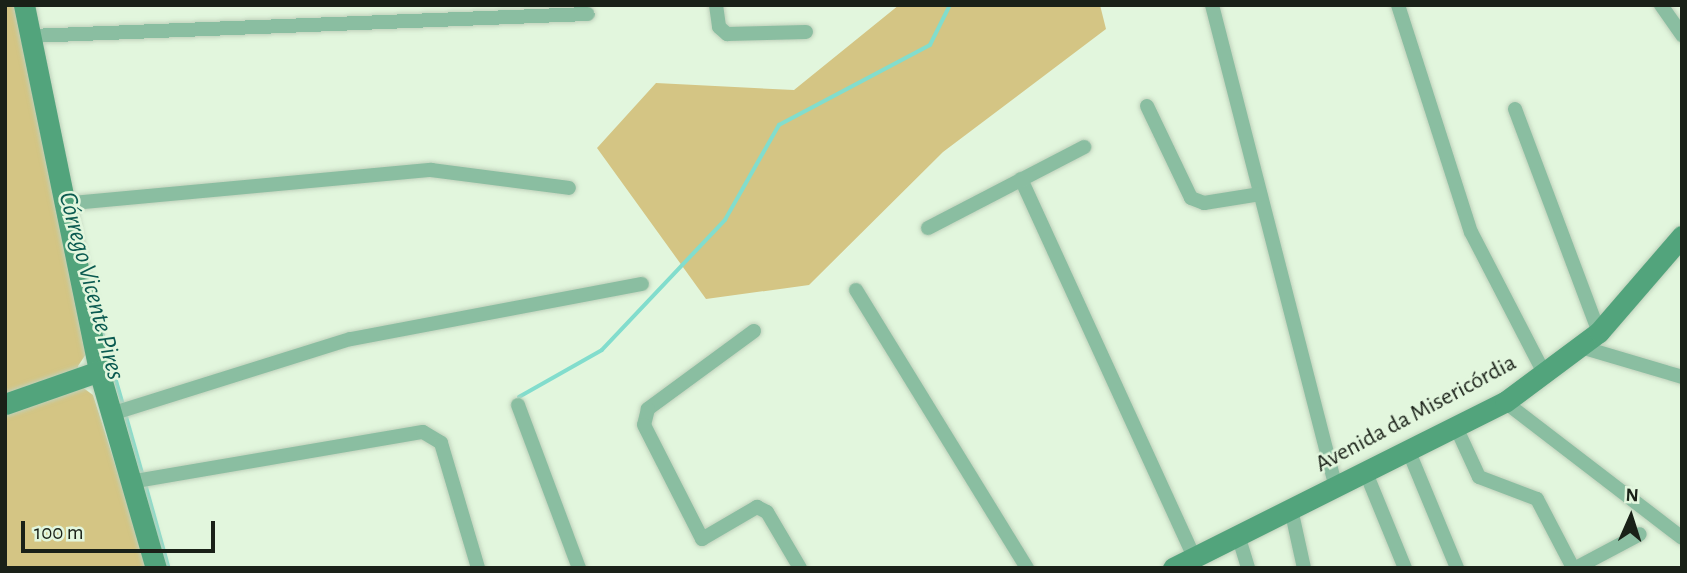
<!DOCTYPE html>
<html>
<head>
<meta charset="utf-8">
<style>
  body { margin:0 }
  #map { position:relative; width:1687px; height:573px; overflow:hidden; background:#e2f6dd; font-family:"Alegreya Sans",sans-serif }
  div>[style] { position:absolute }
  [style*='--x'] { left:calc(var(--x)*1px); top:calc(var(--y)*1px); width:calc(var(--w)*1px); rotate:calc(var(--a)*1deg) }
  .green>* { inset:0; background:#d4c584 }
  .stream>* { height:3.5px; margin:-1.75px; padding:0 1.75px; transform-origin:1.75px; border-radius:1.75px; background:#82ddcd }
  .roads { filter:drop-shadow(0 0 2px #bed0ba) drop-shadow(0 0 2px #bed0ba) }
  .street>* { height:14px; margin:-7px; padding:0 7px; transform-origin:7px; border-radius:7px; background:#8abea1 }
  .secondary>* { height:21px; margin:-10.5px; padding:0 10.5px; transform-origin:10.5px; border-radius:10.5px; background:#52a47c }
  span { translate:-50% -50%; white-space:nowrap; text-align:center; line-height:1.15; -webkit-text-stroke:5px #e2f6dd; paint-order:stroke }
  .street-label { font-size:24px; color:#1a2118 }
  .water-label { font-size:26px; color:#0a5a50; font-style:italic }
  .frame { position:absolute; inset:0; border:7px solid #1a2118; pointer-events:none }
  .north { position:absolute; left:1596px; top:482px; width:70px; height:70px; -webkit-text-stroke:5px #e2f6dd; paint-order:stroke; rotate:3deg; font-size:19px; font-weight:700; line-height:28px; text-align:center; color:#1a2118 }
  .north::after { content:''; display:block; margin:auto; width:24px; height:32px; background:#1a2118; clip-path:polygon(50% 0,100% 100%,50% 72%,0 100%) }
  .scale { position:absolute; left:21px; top:521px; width:194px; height:32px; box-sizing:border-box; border:4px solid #1a2118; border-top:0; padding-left:9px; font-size:21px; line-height:24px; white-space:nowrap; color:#1a2118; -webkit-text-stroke:5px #e2f6dd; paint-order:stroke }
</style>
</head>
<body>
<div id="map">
  <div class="green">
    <i style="clip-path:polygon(5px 5px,22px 5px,86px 354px,78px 366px,82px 387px,93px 395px,148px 568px,5px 568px)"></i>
    <i style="clip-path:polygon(899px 5px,1100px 5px,1106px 29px,943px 152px,809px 285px,706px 299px,597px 148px,656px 83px,794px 90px)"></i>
  </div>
  <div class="stream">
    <i style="--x:98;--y:317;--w:94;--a:73.9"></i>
    <i style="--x:519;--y:397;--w:95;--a:-29.5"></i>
    <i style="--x:602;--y:350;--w:179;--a:-46.6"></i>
    <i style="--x:725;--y:220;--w:109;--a:-60.4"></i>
    <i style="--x:779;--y:125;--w:171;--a:-27.9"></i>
    <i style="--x:930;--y:45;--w:45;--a:-63.4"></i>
    <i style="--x:126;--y:415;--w:62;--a:74.2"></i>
    <i style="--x:145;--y:482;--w:89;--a:74.4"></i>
  </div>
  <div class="roads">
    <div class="street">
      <i style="--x:716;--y:5;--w:22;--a:82"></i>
      <i style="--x:719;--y:27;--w:11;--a:41"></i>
      <i style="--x:727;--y:34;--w:79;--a:-1.5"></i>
      <i style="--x:1212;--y:5;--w:498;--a:75.6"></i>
      <i style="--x:1398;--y:5;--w:238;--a:72.2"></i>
      <i style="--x:1471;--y:232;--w:159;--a:62.6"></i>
      <i style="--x:1661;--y:5;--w:37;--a:55"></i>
      <i style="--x:30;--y:36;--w:558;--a:-2.26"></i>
      <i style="--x:1147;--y:106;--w:102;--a:64.4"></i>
      <i style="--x:1191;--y:198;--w:14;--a:21"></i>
      <i style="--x:1204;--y:203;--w:57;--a:-9.1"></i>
      <i style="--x:1515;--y:109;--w:238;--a:69.4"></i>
      <i style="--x:1021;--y:179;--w:416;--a:65.4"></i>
      <i style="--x:62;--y:204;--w:371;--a:-5.3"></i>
      <i style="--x:431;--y:170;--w:139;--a:7.4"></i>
      <i style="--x:928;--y:228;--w:176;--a:-27.4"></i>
      <i style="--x:856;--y:290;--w:326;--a:58.4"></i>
      <i style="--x:754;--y:331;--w:132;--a:143.7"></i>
      <i style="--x:648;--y:409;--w:16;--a:104"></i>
      <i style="--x:644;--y:425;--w:128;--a:63"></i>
      <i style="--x:702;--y:539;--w:64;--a:-30.2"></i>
      <i style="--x:757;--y:507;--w:11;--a:27"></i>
      <i style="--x:767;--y:512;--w:65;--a:59.5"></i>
      <i style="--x:1581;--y:347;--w:105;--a:16.5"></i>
      <i style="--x:1505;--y:402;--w:223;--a:37.5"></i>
      <i style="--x:518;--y:405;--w:174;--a:69.5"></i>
      <i style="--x:111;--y:414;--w:251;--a:-17.4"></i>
      <i style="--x:351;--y:339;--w:296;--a:-10.7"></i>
      <i style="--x:1456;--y:427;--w:55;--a:65.3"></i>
      <i style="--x:1479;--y:477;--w:62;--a:20.8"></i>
      <i style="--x:1537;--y:499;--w:78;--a:62.4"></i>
      <i style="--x:1409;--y:452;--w:126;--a:67.5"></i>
      <i style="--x:1366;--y:473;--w:103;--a:67.7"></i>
      <i style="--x:130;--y:482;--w:297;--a:-9.7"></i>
      <i style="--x:423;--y:432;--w:21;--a:31"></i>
      <i style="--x:441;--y:443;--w:130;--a:73.5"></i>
      <i style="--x:1291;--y:509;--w:60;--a:77.6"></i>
      <i style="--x:1238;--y:535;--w:34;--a:73"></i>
      <i style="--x:1576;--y:568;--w:72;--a:-28"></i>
    </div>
    <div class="secondary">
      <i style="--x:24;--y:5;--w:374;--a:78.4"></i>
      <i style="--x:99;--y:371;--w:205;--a:73.9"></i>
      <i style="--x:5;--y:404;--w:100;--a:-19.3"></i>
      <i style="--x:1173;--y:568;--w:371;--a:-26.6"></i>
      <i style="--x:1505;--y:402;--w:117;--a:-36.7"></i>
      <i style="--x:1599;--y:332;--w:127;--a:-49.2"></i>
    </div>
  </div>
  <div class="street-label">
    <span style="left:1416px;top:414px;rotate:-28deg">Avenida da Misericórdia</span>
  </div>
  <div class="water-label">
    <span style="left:91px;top:286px;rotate:75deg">Córrego Vicente Pires</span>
  </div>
  <div class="frame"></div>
  <div class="north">N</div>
  <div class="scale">100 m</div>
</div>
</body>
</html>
